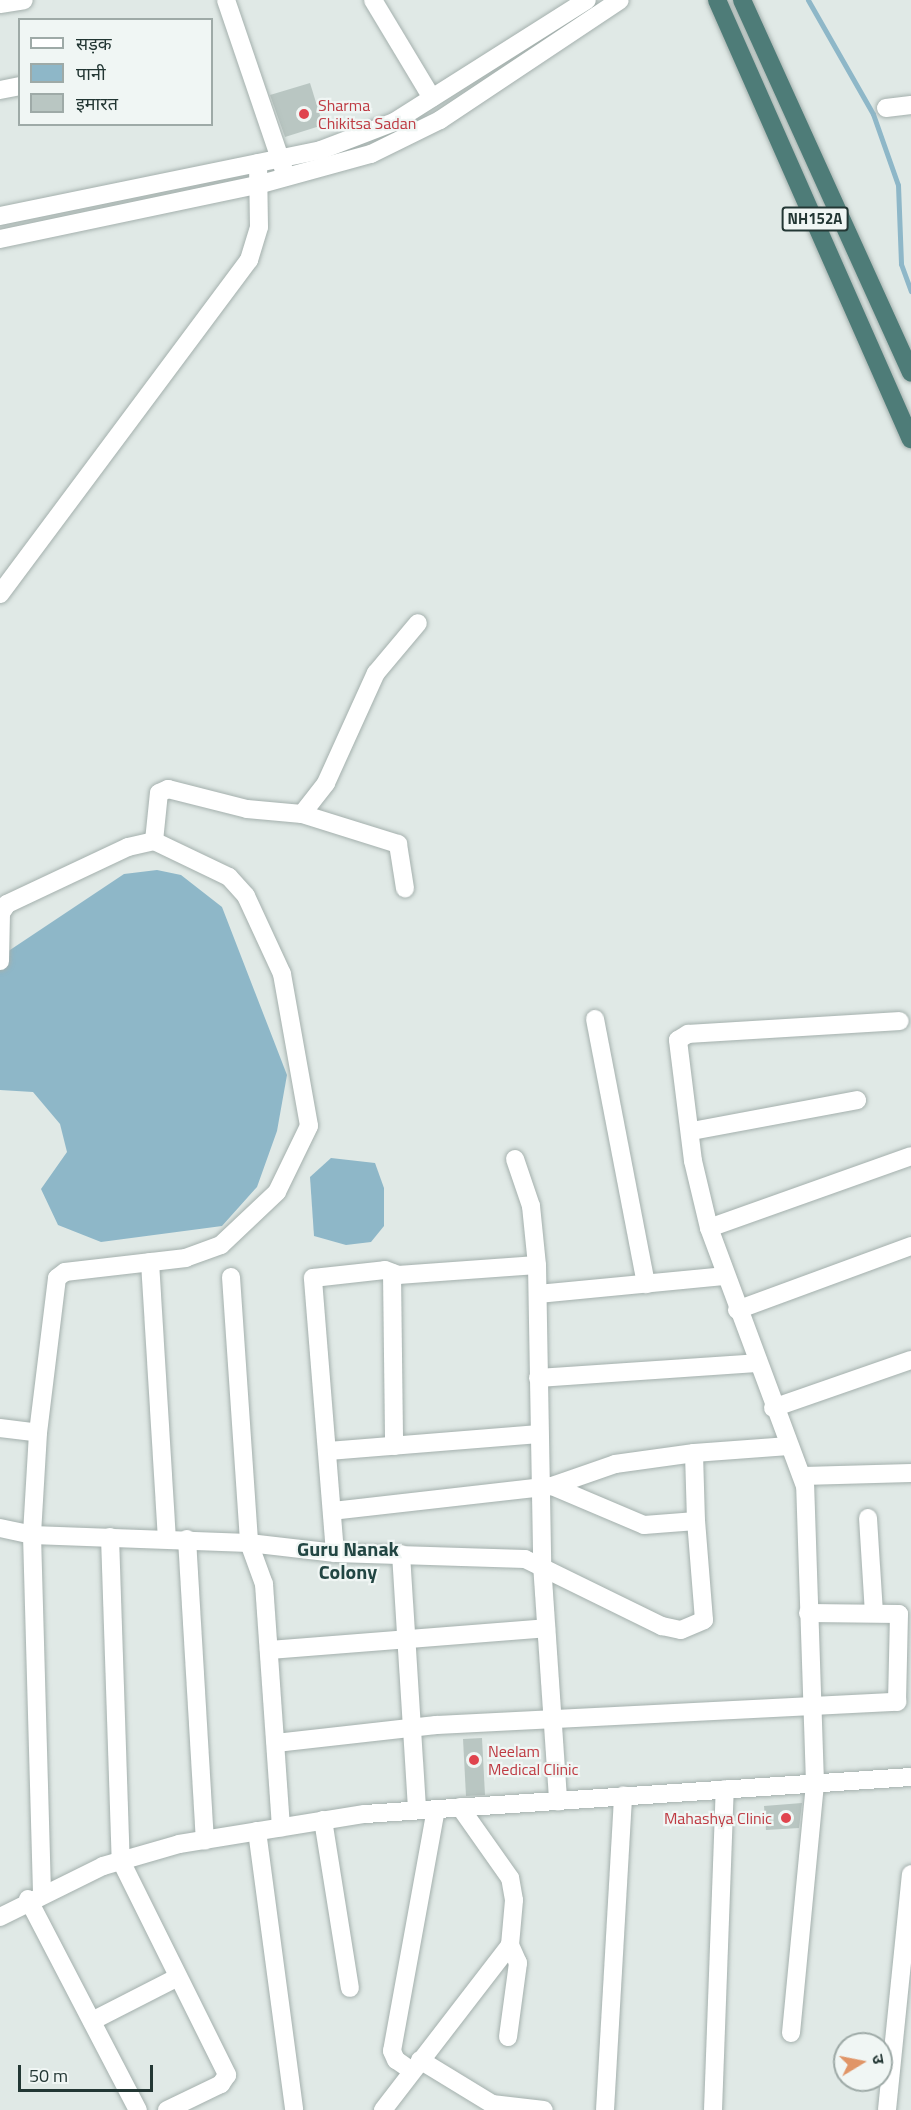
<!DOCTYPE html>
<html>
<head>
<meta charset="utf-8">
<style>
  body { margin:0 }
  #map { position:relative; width:911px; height:2110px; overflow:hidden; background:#e0e9e6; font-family:"Titillium Web","Noto Sans Devanagari",sans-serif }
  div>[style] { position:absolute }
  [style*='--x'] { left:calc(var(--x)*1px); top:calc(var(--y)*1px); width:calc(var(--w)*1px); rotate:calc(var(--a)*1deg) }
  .water>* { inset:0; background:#8eb7c8 }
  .stream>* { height:5px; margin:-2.5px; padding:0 2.5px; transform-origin:2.5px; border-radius:2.5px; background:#8eb7c8 }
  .building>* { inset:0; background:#b9c6c2 }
  .roads { filter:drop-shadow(0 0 2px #a4b0ad) drop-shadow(0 0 2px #a4b0ad) }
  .minor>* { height:18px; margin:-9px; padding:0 9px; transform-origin:9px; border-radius:9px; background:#fff }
  .tertiary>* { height:18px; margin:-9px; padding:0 9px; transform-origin:9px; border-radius:9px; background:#fff }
  .secondary>* { height:18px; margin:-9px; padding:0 9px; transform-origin:9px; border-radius:9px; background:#fff }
  .trunk>* { height:18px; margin:-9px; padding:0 9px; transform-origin:9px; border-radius:9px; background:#4e7c78 }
  .dots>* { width:16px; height:16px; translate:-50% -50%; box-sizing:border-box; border:3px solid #f0f6f4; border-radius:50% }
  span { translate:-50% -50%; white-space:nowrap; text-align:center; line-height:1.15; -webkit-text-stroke:4.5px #f0f6f4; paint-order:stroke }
  .shield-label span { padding:2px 4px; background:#f0f6f4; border:2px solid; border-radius:4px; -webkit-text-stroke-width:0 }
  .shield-label { font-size:15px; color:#233734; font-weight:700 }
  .health-label { font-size:16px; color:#be3a42 }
  .left { translate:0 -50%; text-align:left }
  .right { translate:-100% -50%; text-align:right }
  .quarter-label { font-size:20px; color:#224643; font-weight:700 }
  .legend { position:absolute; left:18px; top:18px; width:195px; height:108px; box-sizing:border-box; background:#f0f6f4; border:2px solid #9eaaa7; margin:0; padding:8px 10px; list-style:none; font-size:18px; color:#233734 }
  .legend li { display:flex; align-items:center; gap:12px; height:30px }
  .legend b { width:30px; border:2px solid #9eaaa7 }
  .north { position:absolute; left:833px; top:2032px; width:60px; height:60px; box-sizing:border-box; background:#f0f6f4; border:2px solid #9eaaa7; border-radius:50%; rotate:80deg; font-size:16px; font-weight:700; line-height:24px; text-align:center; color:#233734 }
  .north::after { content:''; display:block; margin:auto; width:21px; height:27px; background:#e09567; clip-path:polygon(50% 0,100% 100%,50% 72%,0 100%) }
  .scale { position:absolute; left:18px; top:2065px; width:135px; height:27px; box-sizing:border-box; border:3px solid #233734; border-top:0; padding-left:8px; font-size:18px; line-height:21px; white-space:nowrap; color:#233734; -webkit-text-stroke:4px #f0f6f4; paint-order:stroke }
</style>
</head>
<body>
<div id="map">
  <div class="water">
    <i style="clip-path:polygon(157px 870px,181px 875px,222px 907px,287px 1075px,277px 1131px,257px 1187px,222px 1226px,101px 1242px,58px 1225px,41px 1189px,67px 1152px,60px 1124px,33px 1092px,0 1090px,0 949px,4px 954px,124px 874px)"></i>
    <i style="clip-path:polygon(331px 1158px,375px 1163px,384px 1188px,384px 1226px,371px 1242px,346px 1245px,314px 1236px,310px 1177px)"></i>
  </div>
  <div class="stream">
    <i style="--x:808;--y:0;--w:131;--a:60.3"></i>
    <i style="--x:873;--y:114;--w:75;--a:70.6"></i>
    <i style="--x:898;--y:185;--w:79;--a:87.8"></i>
    <i style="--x:901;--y:264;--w:29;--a:70"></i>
  </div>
  <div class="building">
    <i style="clip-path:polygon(310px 83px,323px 125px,285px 137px,270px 95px)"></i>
    <i style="clip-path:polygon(482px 1738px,485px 1795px,466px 1796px,463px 1739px)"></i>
    <i style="clip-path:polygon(802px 1803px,799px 1828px,766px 1830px,764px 1806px)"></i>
  </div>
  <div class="roads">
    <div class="minor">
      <i style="--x:226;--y:0;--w:183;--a:71.2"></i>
      <i style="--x:373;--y:0;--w:114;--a:59"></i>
      <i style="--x:0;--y:4;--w:24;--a:-9"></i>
      <i style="--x:0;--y:90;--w:20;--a:-11"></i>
      <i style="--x:886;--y:108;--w:25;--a:-7"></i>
      <i style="--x:0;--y:594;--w:417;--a:-53.3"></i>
      <i style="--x:249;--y:260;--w:34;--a:-73"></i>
      <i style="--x:259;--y:227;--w:64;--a:-90.9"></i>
      <i style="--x:302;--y:814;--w:39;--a:-52"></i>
      <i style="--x:326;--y:783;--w:121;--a:-65.6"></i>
      <i style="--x:376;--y:673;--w:65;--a:-50"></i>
      <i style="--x:154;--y:841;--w:48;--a:-84.1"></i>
      <i style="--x:159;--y:793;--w:10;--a:-24"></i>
      <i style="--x:168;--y:789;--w:81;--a:14.2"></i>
      <i style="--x:247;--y:809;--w:55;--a:5.2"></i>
      <i style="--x:302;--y:814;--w:101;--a:17.4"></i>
      <i style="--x:398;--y:844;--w:45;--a:81"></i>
      <i style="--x:0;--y:961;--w:48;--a:-88.8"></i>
      <i style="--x:1;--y:913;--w:11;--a:-56"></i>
      <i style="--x:7;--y:904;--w:134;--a:-25.2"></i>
      <i style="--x:128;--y:847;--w:27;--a:-13"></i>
      <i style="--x:154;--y:841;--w:83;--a:25.6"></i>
      <i style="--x:229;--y:877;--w:25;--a:48"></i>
      <i style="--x:246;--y:896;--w:86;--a:65.2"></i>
      <i style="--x:282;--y:974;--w:154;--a:79.9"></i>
      <i style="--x:309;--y:1126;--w:73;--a:115.9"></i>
      <i style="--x:277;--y:1192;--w:77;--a:136.6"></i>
      <i style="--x:221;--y:1245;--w:37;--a:160"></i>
      <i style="--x:186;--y:1258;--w:122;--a:173.4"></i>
      <i style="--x:65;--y:1272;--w:10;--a:143"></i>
      <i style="--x:57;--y:1278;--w:156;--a:97"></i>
      <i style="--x:38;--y:1433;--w:102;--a:93.4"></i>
      <i style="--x:32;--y:1535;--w:358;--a:88.4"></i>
      <i style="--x:595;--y:1019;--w:270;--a:79.1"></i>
      <i style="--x:692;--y:1131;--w:168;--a:-10.6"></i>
      <i style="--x:515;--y:1159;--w:50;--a:71.2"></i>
      <i style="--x:531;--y:1206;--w:59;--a:84.2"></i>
      <i style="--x:537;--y:1265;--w:299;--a:89"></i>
      <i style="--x:542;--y:1564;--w:238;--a:86.1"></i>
      <i style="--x:709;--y:1228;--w:214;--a:-19.6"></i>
      <i style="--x:150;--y:1262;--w:277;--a:86.5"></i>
      <i style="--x:392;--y:1273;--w:173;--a:89.3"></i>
      <i style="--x:231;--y:1277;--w:267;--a:86.1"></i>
      <i style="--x:249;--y:1543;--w:44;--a:69.9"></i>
      <i style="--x:264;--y:1584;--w:244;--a:86"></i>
      <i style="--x:538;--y:1294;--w:189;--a:-5.5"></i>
      <i style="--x:737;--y:1310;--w:185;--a:-20.2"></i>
      <i style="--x:538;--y:1378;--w:219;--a:-3.9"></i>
      <i style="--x:773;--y:1408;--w:146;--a:-19.2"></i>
      <i style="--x:0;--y:1428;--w:38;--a:7"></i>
      <i style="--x:328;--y:1451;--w:212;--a:-4.6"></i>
      <i style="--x:803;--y:1476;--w:108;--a:-1.6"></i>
      <i style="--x:552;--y:1486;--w:67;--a:-19.2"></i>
      <i style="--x:615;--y:1464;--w:80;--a:-7.9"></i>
      <i style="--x:868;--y:1518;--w:95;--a:86.4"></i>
      <i style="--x:696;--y:1521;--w:68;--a:-91.7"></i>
      <i style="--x:694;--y:1453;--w:95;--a:-4.2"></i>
      <i style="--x:0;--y:1528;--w:33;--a:12"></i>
      <i style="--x:32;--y:1535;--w:217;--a:2.1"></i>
      <i style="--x:249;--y:1543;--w:87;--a:6.6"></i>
      <i style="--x:335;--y:1553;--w:190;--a:1.8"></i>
      <i style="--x:525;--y:1559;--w:153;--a:26.1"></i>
      <i style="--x:662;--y:1626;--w:19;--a:12"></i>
      <i style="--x:681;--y:1630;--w:25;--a:-23"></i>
      <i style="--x:704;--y:1620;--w:99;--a:-94.6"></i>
      <i style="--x:696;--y:1521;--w:52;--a:175.6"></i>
      <i style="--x:644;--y:1525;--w:100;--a:-157"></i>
      <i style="--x:552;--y:1486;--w:220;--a:173.5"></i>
      <i style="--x:110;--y:1537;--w:324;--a:88.1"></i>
      <i style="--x:121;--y:1861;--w:239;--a:63.6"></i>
      <i style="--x:227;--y:2075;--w:11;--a:124"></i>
      <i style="--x:221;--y:2084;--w:60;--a:154.3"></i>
      <i style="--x:187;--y:1539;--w:302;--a:86.6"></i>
      <i style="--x:335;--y:1553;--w:276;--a:-94.6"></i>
      <i style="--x:313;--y:1278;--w:72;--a:-6.3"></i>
      <i style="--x:385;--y:1270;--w:14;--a:21"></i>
      <i style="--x:398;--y:1275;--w:139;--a:-4.1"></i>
      <i style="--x:401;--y:1554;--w:256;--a:86.4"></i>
      <i style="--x:269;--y:1650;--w:278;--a:-4.5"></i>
      <i style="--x:276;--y:1743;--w:161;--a:-6.4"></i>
      <i style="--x:436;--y:1725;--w:462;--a:-2.9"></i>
      <i style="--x:897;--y:1702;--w:88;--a:-88.7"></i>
      <i style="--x:899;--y:1614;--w:91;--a:-179.4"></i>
      <i style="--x:323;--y:1820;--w:170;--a:80.9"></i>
      <i style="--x:257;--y:1831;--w:281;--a:82.4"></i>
      <i style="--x:28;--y:1899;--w:238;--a:62.5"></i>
      <i style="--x:92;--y:2021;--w:94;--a:-27.1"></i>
      <i style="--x:791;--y:2033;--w:251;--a:-84.5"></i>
      <i style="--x:815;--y:1783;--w:297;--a:-91.9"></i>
      <i style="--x:805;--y:1486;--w:275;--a:-110.4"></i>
      <i style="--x:709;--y:1228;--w:69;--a:-103.4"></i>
      <i style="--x:693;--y:1161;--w:122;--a:-97.1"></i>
      <i style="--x:678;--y:1040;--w:12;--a:-31"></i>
      <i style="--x:688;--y:1034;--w:212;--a:-3.5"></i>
      <i style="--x:508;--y:2037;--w:75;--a:-82.3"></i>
      <i style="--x:518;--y:1963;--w:20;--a:-114"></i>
      <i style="--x:420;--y:2060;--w:84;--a:31.4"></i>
      <i style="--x:492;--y:2104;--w:52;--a:6.6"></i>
      <i style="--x:412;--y:2071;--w:19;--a:-145"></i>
      <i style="--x:396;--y:2060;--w:10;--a:-114"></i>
      <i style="--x:392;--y:2051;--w:246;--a:-79.7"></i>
      <i style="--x:383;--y:2110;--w:208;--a:-52.4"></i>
      <i style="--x:510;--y:1945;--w:45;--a:-84.9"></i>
      <i style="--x:514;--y:1900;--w:22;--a:-100"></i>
      <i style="--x:510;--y:1878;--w:87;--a:-125.2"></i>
      <i style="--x:605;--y:2110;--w:315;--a:-86.7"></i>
      <i style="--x:713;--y:2110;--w:321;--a:-87.9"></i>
      <i style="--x:887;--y:2110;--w:237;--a:-84.2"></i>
    </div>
    <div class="tertiary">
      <i style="--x:0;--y:1917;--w:115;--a:-26.3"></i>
      <i style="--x:103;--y:1866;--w:79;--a:-16.1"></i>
      <i style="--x:179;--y:1844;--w:188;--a:-9.2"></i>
      <i style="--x:365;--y:1814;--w:547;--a:-3.88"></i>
    </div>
    <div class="secondary">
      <i style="--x:0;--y:216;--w:328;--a:-11.6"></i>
      <i style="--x:321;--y:150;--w:78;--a:-21"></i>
      <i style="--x:394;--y:122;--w:228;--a:-32.3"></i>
      <i style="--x:0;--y:239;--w:267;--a:-11.9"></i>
      <i style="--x:261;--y:184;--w:114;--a:-15.3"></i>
      <i style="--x:371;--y:154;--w:77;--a:-26.2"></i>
      <i style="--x:440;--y:120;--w:216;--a:-33.7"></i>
    </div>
    <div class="trunk">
      <i style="--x:717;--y:0;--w:480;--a:66.2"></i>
      <i style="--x:742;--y:0;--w:409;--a:65.6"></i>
    </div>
  </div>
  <div class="dots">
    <i style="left:304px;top:114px;background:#e0444e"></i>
    <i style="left:474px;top:1760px;background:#e0444e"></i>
    <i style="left:786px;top:1818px;background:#e0444e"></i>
  </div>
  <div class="shield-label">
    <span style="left:815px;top:219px">NH152A</span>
  </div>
  <div class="health-label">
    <span class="left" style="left:318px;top:114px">Sharma<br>Chikitsa Sadan</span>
    <span class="left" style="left:488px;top:1760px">Neelam<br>Medical Clinic</span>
    <span class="right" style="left:772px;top:1818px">Mahashya Clinic</span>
  </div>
  <div class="quarter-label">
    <span style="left:348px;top:1560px">Guru Nanak<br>Colony</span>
  </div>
  <ul class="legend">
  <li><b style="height:8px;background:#fff"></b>सड़क</li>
  <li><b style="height:16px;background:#8eb7c8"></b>पानी</li>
  <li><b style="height:16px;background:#b9c6c2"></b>इमारत</li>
  </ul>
  <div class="north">उ</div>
  <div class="scale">50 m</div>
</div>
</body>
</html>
